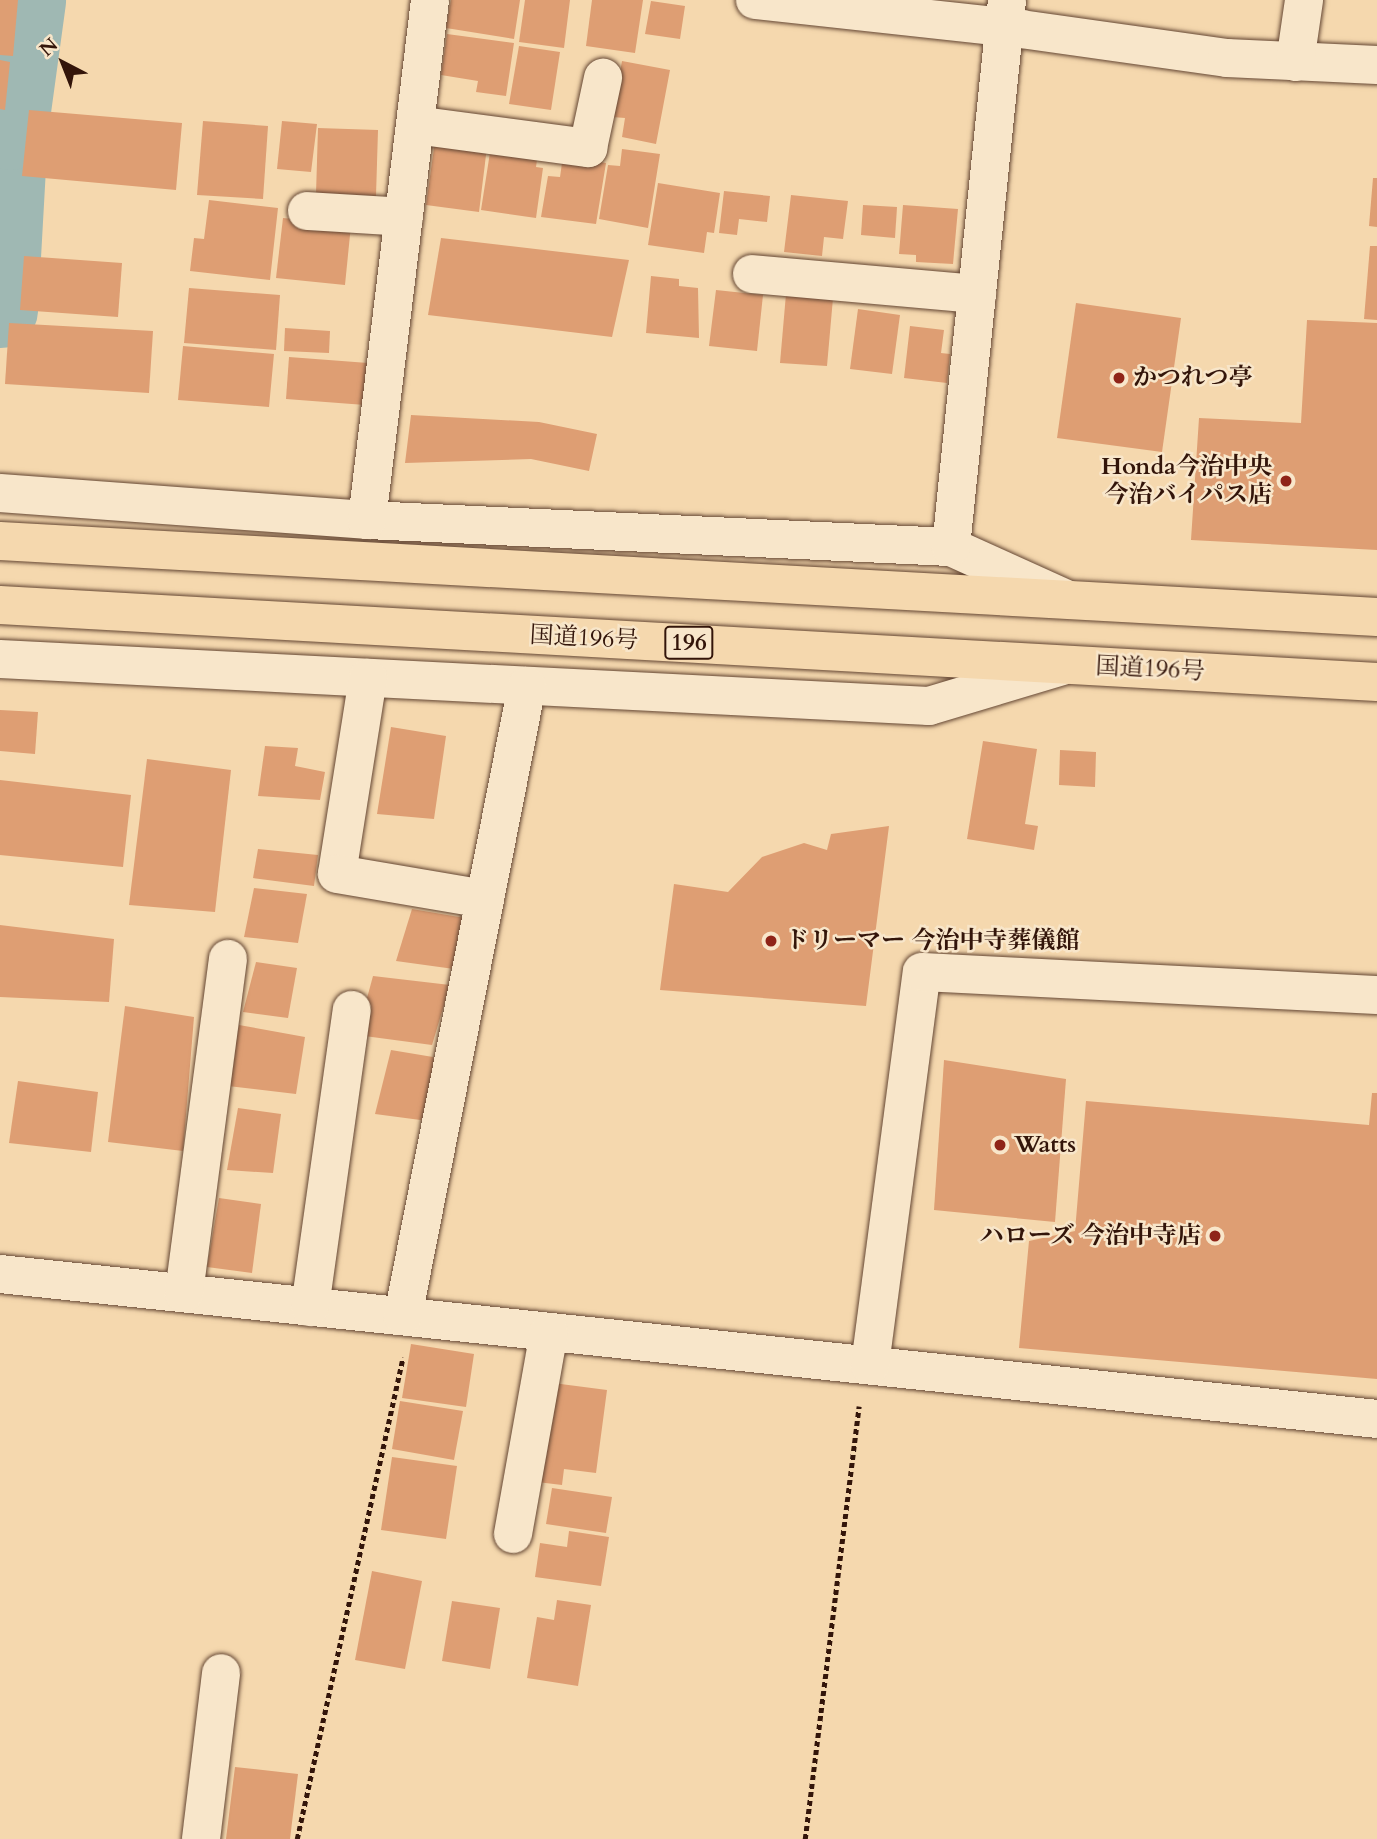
<!DOCTYPE html>
<html>
<head>
<meta charset="utf-8">
<style>
  body { margin:0 }
  #map { position:relative; width:1377px; height:1839px; overflow:hidden; background:#f5d8ae; font-family:Cardo,"Noto Serif JP",serif }
  div>[style] { position:absolute }
  [style*='--x'] { left:calc(var(--x)*1px); top:calc(var(--y)*1px); width:calc(var(--w)*1px); rotate:calc(var(--a)*1deg) }
  .river>* { height:75px; margin:-37.5px; padding:0 37.5px; transform-origin:37.5px; border-radius:37.5px; background:#9fb8b3 }
  .building>* { inset:0; background:#de9e73 }
  .path>* { height:4.5px; margin-top:-2.25px; transform-origin:0; background:repeating-linear-gradient(90deg,#33150a 0 5px,transparent 0 8.5px) }
  .roads { filter:drop-shadow(0 0 2px #644633) drop-shadow(0 0 2px #644633) }
  .minor>* { height:38px; margin:-19px; padding:0 19px; transform-origin:19px; border-radius:19px; background:#f8e6ca }
  .trunk>* { height:38px; margin:-19px; padding:0 19px; transform-origin:19px; border-radius:19px; background:#f5d8ae }
  .dots>* { width:19px; height:19px; translate:-50% -50%; box-sizing:border-box; border:4px solid #f8e6ca; border-radius:50% }
  span { translate:-50% -50%; white-space:nowrap; text-align:center; line-height:1.15; -webkit-text-stroke:5px #f8e6ca; paint-order:stroke }
  .shield-label span { padding:2px 5px; background:#f8e6ca; border:2px solid; border-radius:5px; -webkit-text-stroke-width:0 }
  .shield-label { font-size:23px; color:#33150a; font-weight:700 }
  .poi-label { font-size:24px; color:#33150a; font-weight:700 }
  .left { translate:0 -50%; text-align:left }
  .right { translate:-100% -50%; text-align:right }
  .street-label { font-size:24px; color:#33150a }
  .north { position:absolute; left:28px; top:28px; width:70px; height:70px; -webkit-text-stroke:5px #f8e6ca; paint-order:stroke; rotate:318deg; font-size:19px; font-weight:700; line-height:28px; text-align:center; color:#33150a }
  .north::after { content:''; display:block; margin:auto; width:24px; height:32px; background:#33150a; clip-path:polygon(50% 0,100% 100%,50% 72%,0 100%) }
</style>
</head>
<body>
<div id="map">
  <div class="river">
    <i style="--x:0;--y:310;--w:178;--a:-86.8"></i>
    <i style="--x:10;--y:132;--w:133;--a:-82.2"></i>
  </div>
  <div class="building">
    <i style="clip-path:polygon(0 0,18px 0,13px 56px,0 55px)"></i>
    <i style="clip-path:polygon(451px 0,520px 0,514px 39px,446px 28px)"></i>
    <i style="clip-path:polygon(525px 0,570px 0,564px 48px,519px 42px)"></i>
    <i style="clip-path:polygon(592px 0,643px 0,635px 53px,586px 46px)"></i>
    <i style="clip-path:polygon(651px 1px,685px 6px,680px 39px,645px 34px)"></i>
    <i style="clip-path:polygon(447px 34px,514px 43px,506px 96px,476px 92px,478px 81px,441px 75px)"></i>
    <i style="clip-path:polygon(519px 46px,560px 52px,551px 110px,509px 104px)"></i>
    <i style="clip-path:polygon(0 60px,10px 62px,5px 110px,0 109px)"></i>
    <i style="clip-path:polygon(622px 61px,670px 70px,656px 144px,622px 137px,625px 118px,612px 117px)"></i>
    <i style="clip-path:polygon(29px 110px,182px 123px,176px 190px,22px 176px)"></i>
    <i style="clip-path:polygon(203px 121px,268px 126px,263px 199px,197px 195px)"></i>
    <i style="clip-path:polygon(282px 121px,317px 124px,311px 172px,277px 169px)"></i>
    <i style="clip-path:polygon(318px 128px,378px 130px,376px 196px,316px 194px)"></i>
    <i style="clip-path:polygon(435px 141px,487px 147px,479px 212px,426px 205px)"></i>
    <i style="clip-path:polygon(491px 146px,538px 153px,536px 167px,543px 168px,536px 218px,481px 210px)"></i>
    <i style="clip-path:polygon(622px 149px,660px 154px,648px 228px,599px 219px,608px 165px,620px 166px)"></i>
    <i style="clip-path:polygon(563px 156px,606px 163px,596px 224px,541px 217px,548px 176px,560px 177px)"></i>
    <i style="clip-path:polygon(1373px 178px,1377px 178px,1377px 227px,1369px 226px)"></i>
    <i style="clip-path:polygon(658px 183px,720px 193px,714px 233px,707px 232px,704px 253px,648px 245px)"></i>
    <i style="clip-path:polygon(724px 191px,770px 196px,767px 222px,739px 219px,737px 235px,719px 233px)"></i>
    <i style="clip-path:polygon(791px 195px,848px 201px,843px 239px,824px 237px,822px 256px,784px 252px)"></i>
    <i style="clip-path:polygon(209px 200px,278px 208px,270px 280px,190px 271px,194px 238px,204px 239px)"></i>
    <i style="clip-path:polygon(863px 205px,897px 207px,895px 238px,861px 235px)"></i>
    <i style="clip-path:polygon(903px 205px,958px 209px,953px 264px,916px 262px,916px 255px,899px 254px)"></i>
    <i style="clip-path:polygon(283px 218px,351px 225px,345px 285px,276px 278px)"></i>
    <i style="clip-path:polygon(441px 238px,629px 260px,612px 337px,428px 315px)"></i>
    <i style="clip-path:polygon(1370px 246px,1377px 246px,1377px 320px,1364px 319px)"></i>
    <i style="clip-path:polygon(24px 256px,122px 263px,118px 317px,20px 310px)"></i>
    <i style="clip-path:polygon(651px 276px,679px 279px,679px 286px,698px 288px,699px 338px,646px 333px)"></i>
    <i style="clip-path:polygon(189px 288px,280px 295px,276px 350px,184px 343px)"></i>
    <i style="clip-path:polygon(716px 290px,763px 295px,757px 351px,709px 346px)"></i>
    <i style="clip-path:polygon(786px 294px,833px 298px,827px 366px,780px 363px)"></i>
    <i style="clip-path:polygon(1076px 303px,1181px 318px,1162px 452px,1057px 438px)"></i>
    <i style="clip-path:polygon(858px 309px,900px 315px,892px 374px,850px 369px)"></i>
    <i style="clip-path:polygon(1307px 320px,1377px 323px,1377px 550px,1191px 540px,1199px 418px,1301px 423px)"></i>
    <i style="clip-path:polygon(9px 323px,153px 331px,149px 393px,5px 384px)"></i>
    <i style="clip-path:polygon(910px 326px,944px 330px,941px 353px,950px 354px,947px 383px,904px 378px)"></i>
    <i style="clip-path:polygon(285px 328px,330px 331px,329px 353px,284px 351px)"></i>
    <i style="clip-path:polygon(183px 346px,274px 354px,269px 407px,178px 400px)"></i>
    <i style="clip-path:polygon(289px 357px,368px 363px,365px 405px,286px 399px)"></i>
    <i style="clip-path:polygon(411px 415px,539px 422px,597px 434px,589px 471px,531px 459px,405px 463px)"></i>
    <i style="clip-path:polygon(0 710px,38px 712px,35px 754px,0 751px)"></i>
    <i style="clip-path:polygon(391px 727px,446px 736px,434px 819px,377px 814px)"></i>
    <i style="clip-path:polygon(983px 741px,1037px 749px,1025px 824px,1038px 826px,1034px 850px,967px 839px)"></i>
    <i style="clip-path:polygon(265px 746px,298px 748px,295px 766px,325px 772px,320px 800px,258px 796px)"></i>
    <i style="clip-path:polygon(1060px 750px,1096px 752px,1095px 787px,1059px 785px)"></i>
    <i style="clip-path:polygon(147px 759px,231px 770px,215px 912px,129px 905px)"></i>
    <i style="clip-path:polygon(0 780px,131px 795px,123px 867px,0 855px)"></i>
    <i style="clip-path:polygon(889px 826px,866px 1006px,660px 990px,674px 884px,728px 892px,762px 857px,804px 843px,827px 850px,831px 834px)"></i>
    <i style="clip-path:polygon(258px 849px,318px 855px,314px 886px,253px 878px)"></i>
    <i style="clip-path:polygon(254px 888px,307px 894px,298px 943px,244px 937px)"></i>
    <i style="clip-path:polygon(412px 909px,465px 918px,454px 969px,396px 961px)"></i>
    <i style="clip-path:polygon(0 925px,114px 939px,109px 1002px,0 997px)"></i>
    <i style="clip-path:polygon(256px 962px,297px 968px,288px 1018px,243px 1012px)"></i>
    <i style="clip-path:polygon(373px 976px,450px 985px,432px 1045px,357px 1035px)"></i>
    <i style="clip-path:polygon(125px 1006px,194px 1017px,183px 1151px,108px 1142px)"></i>
    <i style="clip-path:polygon(239px 1025px,305px 1037px,296px 1094px,228px 1086px)"></i>
    <i style="clip-path:polygon(391px 1050px,439px 1058px,428px 1121px,375px 1114px)"></i>
    <i style="clip-path:polygon(944px 1060px,1066px 1079px,1055px 1222px,934px 1210px)"></i>
    <i style="clip-path:polygon(18px 1081px,98px 1092px,91px 1152px,9px 1143px)"></i>
    <i style="clip-path:polygon(1372px 1093px,1377px 1093px,1377px 1379px,1019px 1348px,1029px 1241px,1075px 1231px,1086px 1101px,1369px 1125px)"></i>
    <i style="clip-path:polygon(238px 1108px,281px 1114px,273px 1173px,227px 1170px)"></i>
    <i style="clip-path:polygon(219px 1198px,261px 1204px,252px 1273px,207px 1267px)"></i>
    <i style="clip-path:polygon(411px 1344px,474px 1354px,466px 1407px,402px 1398px)"></i>
    <i style="clip-path:polygon(553px 1383px,607px 1390px,596px 1473px,564px 1469px,562px 1485px,529px 1481px)"></i>
    <i style="clip-path:polygon(400px 1401px,463px 1411px,454px 1460px,392px 1449px)"></i>
    <i style="clip-path:polygon(392px 1457px,457px 1466px,446px 1539px,381px 1530px)"></i>
    <i style="clip-path:polygon(552px 1488px,612px 1497px,606px 1533px,546px 1524px)"></i>
    <i style="clip-path:polygon(569px 1531px,609px 1537px,601px 1586px,535px 1577px,540px 1543px,567px 1547px)"></i>
    <i style="clip-path:polygon(372px 1571px,422px 1581px,405px 1669px,355px 1660px)"></i>
    <i style="clip-path:polygon(557px 1600px,591px 1605px,578px 1686px,527px 1678px,537px 1617px,554px 1620px)"></i>
    <i style="clip-path:polygon(452px 1601px,500px 1608px,490px 1669px,442px 1661px)"></i>
    <i style="clip-path:polygon(235px 1767px,298px 1774px,290px 1839px,226px 1839px)"></i>
  </div>
  <div class="path">
    <i style="--x:297;--y:1839;--w:493;--a:-77.6"></i>
    <i style="--x:805;--y:1839;--w:436;--a:-82.9"></i>
  </div>
  <div class="roads">
    <div class="minor">
      <i style="--x:755;--y:0;--w:268;--a:6.2"></i>
      <i style="--x:1021;--y:29;--w:208;--a:8"></i>
      <i style="--x:1227;--y:58;--w:150;--a:2.7"></i>
      <i style="--x:1295;--y:62;--w:63;--a:-81.7"></i>
      <i style="--x:415;--y:125;--w:175;--a:7.6"></i>
      <i style="--x:588;--y:148;--w:72;--a:-77.9"></i>
      <i style="--x:307;--y:211;--w:97;--a:3.5"></i>
      <i style="--x:752;--y:274;--w:226;--a:5.1"></i>
      <i style="--x:0;--y:493;--w:368;--a:4.2"></i>
      <i style="--x:367;--y:520;--w:585;--a:2.65"></i>
      <i style="--x:951;--y:547;--w:124;--a:24.3"></i>
      <i style="--x:367;--y:520;--w:524;--a:-83.09"></i>
      <i style="--x:951;--y:547;--w:550;--a:-84.15"></i>
      <i style="--x:0;--y:659;--w:930;--a:2.9"></i>
      <i style="--x:929;--y:706;--w:139;--a:-16.7"></i>
      <i style="--x:368;--y:678;--w:198;--a:99"></i>
      <i style="--x:337;--y:874;--w:150;--a:9.6"></i>
      <i style="--x:0;--y:1274;--w:1385;--a:6.01"></i>
      <i style="--x:184;--y:1293;--w:337;--a:-82.5"></i>
      <i style="--x:310;--y:1307;--w:300;--a:-82"></i>
      <i style="--x:403;--y:1316;--w:642;--a:-78.87"></i>
      <i style="--x:870;--y:1365;--w:396;--a:-82.5"></i>
      <i style="--x:922;--y:972;--w:456;--a:2.9"></i>
      <i style="--x:513;--y:1534;--w:205;--a:-79.9"></i>
      <i style="--x:201;--y:1839;--w:167;--a:-83.1"></i>
    </div>
    <div class="trunk">
      <i style="--x:0;--y:541;--w:1379;--a:3.16"></i>
      <i style="--x:0;--y:605;--w:1379;--a:3.2"></i>
    </div>
  </div>
  <div class="dots">
    <i style="left:1119px;top:378px;background:#8f2418"></i>
    <i style="left:1286px;top:481px;background:#8f2418"></i>
    <i style="left:771px;top:941px;background:#8f2418"></i>
    <i style="left:1000px;top:1145px;background:#8f2418"></i>
    <i style="left:1215px;top:1236px;background:#8f2418"></i>
  </div>
  <div class="shield-label">
    <span style="left:689px;top:643px">196</span>
  </div>
  <div class="poi-label">
    <span class="left" style="left:1133px;top:378px">かつれつ亭</span>
    <span class="right" style="left:1272px;top:481px">Honda今治中央<br>今治バイパス店</span>
    <span class="left" style="left:785px;top:941px">ドリーマー 今治中寺葬儀館</span>
    <span class="left" style="left:1014px;top:1145px">Watts</span>
    <span class="right" style="left:1201px;top:1236px">ハローズ 今治中寺店</span>
  </div>
  <div class="street-label">
    <span style="left:584px;top:638px;rotate:3deg">国道196号</span>
    <span style="left:1150px;top:669px;rotate:3deg">国道196号</span>
  </div>
  <div class="north">N</div>
</div>
</body>
</html>
